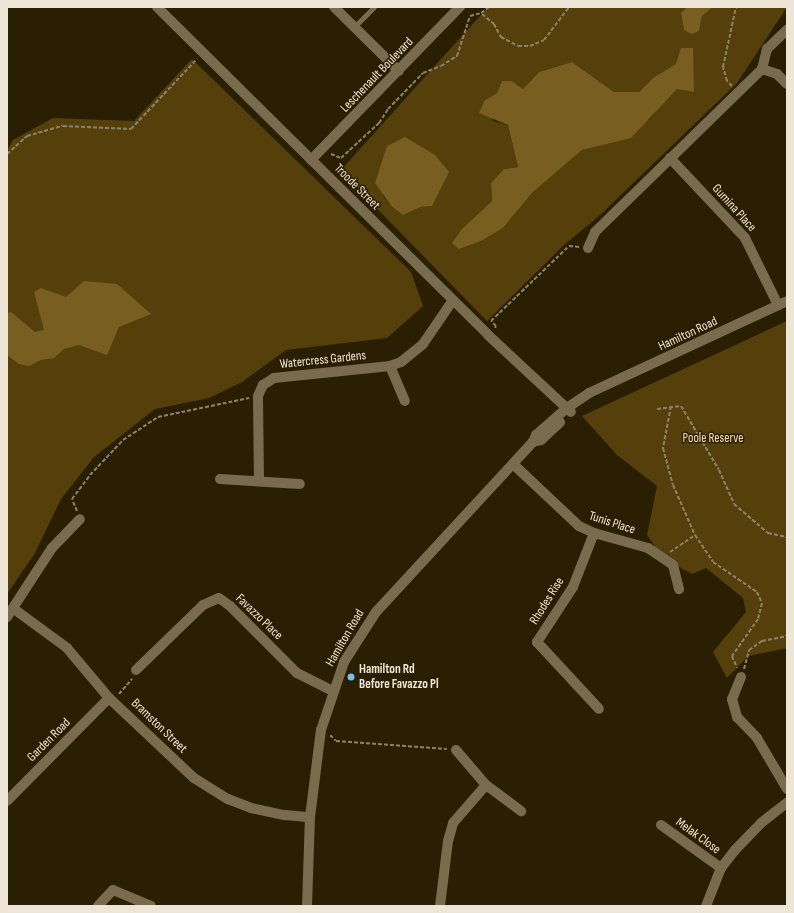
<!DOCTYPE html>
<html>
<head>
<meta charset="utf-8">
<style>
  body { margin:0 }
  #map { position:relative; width:794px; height:913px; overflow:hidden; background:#2b1f03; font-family:"Sofia Sans Condensed",sans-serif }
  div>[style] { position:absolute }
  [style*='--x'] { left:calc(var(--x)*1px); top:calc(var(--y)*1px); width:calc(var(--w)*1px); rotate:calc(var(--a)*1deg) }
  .green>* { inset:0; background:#55400b }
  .water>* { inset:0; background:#795e22 }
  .path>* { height:2px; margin-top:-1px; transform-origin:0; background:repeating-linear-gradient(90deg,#8c826c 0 4px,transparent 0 6px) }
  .lane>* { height:5px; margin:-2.5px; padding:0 2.5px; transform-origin:2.5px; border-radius:2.5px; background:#796b4e }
  .street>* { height:10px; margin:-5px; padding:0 5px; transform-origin:5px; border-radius:5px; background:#796b4e }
  .secondary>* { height:10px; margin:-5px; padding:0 5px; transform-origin:5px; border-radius:5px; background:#796b4e }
  .dots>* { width:11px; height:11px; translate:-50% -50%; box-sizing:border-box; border:2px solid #2b1f03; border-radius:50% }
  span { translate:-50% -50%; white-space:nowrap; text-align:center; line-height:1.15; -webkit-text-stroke:3px #2b1f03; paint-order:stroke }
  .street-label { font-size:13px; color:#ede5d5 }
  .park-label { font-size:13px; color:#f9e1b0 }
  .poi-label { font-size:13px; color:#ede5d5; font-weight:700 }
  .left { translate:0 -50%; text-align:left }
  .frame { position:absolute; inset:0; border:8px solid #ede5d5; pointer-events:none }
</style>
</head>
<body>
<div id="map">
  <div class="green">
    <i style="clip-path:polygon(evenodd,488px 7px,687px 7px,681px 13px,684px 30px,699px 31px,702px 16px,713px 7px,787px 7px,737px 83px,599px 216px,564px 245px,487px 321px,340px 171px,488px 7px,572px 62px,614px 92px,639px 92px,653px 78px,677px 64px,677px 89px,661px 104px,650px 119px,601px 145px,582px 150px,532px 193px,503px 228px,483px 240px,452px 243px,463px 229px,492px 201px,491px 183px,504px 169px,518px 167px,508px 125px,493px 121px,485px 100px,497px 93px,502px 81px,512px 81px,523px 89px,539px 72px,572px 62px,488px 7px,382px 194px,432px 206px,421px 207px,403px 215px,392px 207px,382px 194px)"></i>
    <i style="clip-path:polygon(192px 59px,411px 272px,423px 306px,387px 338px,286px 350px,242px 382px,209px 398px,155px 409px,94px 457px,61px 499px,35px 553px,7px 594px,7px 150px,13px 140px,53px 118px,134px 121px)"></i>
    <i style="clip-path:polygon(787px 321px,787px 648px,748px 656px,727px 678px,713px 652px,746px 612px,743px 598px,706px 568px,692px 574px,663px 558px,647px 535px,657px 486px,617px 455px,582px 416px)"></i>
  </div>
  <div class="water">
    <i style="clip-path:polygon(687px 7px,713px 7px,702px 16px,699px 31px,692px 34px,684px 30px,681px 13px)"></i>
    <i style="clip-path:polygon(681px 48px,693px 48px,694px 92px,677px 89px,631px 138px,582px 150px,532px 193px,503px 228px,483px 240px,459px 249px,452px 243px,462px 229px,492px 201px,491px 183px,504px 169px,518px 167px,508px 125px,479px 113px,485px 100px,497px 93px,502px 81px,512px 81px,523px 89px,539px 72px,572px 62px,614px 92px,639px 92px,653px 78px,676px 64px)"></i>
    <i style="clip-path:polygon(405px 137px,435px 155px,449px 172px,432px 206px,421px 207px,403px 215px,392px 207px,375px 183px,387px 146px)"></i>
    <i style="clip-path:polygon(84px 281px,117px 284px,151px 314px,119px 327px,107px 355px,79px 345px,64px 349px,54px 358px,41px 360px,29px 366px,19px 364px,7px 355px,7px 313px,11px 312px,35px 332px,44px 330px,34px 292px,41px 288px,66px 297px)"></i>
  </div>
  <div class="path">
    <i style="--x:482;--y:14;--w:16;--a:40"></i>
    <i style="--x:494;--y:24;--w:15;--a:62"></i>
    <i style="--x:501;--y:37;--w:19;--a:28"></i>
    <i style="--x:518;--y:46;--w:12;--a:0"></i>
    <i style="--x:530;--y:46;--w:15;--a:-23"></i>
    <i style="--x:544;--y:40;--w:41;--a:-52.9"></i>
    <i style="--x:732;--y:86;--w:7;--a:-135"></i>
    <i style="--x:727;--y:81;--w:15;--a:-106"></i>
    <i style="--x:723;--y:67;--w:61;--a:-77.8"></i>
    <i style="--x:7;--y:154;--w:27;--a:-42"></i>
    <i style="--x:27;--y:136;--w:37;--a:-16"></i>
    <i style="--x:63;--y:126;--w:68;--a:2.5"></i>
    <i style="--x:131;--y:129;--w:96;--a:-46.7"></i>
    <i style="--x:331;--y:154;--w:11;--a:22"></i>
    <i style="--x:341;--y:158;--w:52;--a:-42.6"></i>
    <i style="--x:379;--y:123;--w:17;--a:-57"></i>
    <i style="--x:388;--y:109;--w:50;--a:-45.8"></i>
    <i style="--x:423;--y:73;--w:19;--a:-21"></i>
    <i style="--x:441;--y:66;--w:19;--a:-32"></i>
    <i style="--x:457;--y:56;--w:42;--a:-72"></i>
    <i style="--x:470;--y:16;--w:11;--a:-15"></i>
    <i style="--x:481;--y:13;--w:10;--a:-37"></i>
    <i style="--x:495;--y:328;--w:2;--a:-63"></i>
    <i style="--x:496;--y:326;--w:7;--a:-135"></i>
    <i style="--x:491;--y:321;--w:108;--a:-43.9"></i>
    <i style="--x:569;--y:246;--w:11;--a:5"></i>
    <i style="--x:671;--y:406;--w:43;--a:100.8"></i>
    <i style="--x:663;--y:448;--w:38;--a:75"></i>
    <i style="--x:673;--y:485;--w:55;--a:66.3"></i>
    <i style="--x:695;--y:535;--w:32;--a:56"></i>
    <i style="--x:713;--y:562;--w:53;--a:34.3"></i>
    <i style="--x:757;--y:592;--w:12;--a:66"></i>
    <i style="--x:762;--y:603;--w:16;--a:104"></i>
    <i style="--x:758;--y:619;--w:45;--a:125.1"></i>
    <i style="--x:732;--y:656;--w:13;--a:67"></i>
    <i style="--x:657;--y:409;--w:24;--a:-7"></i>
    <i style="--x:681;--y:406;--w:74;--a:59.3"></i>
    <i style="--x:719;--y:470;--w:37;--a:66"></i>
    <i style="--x:734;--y:504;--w:45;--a:40.5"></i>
    <i style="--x:768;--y:533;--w:19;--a:12"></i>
    <i style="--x:77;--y:511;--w:13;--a:-113"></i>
    <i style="--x:72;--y:499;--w:30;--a:-53"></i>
    <i style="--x:90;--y:475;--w:48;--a:-46.7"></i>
    <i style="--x:123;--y:440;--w:42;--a:-33.3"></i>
    <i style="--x:158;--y:417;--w:93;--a:-11.8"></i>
    <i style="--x:670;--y:552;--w:30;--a:-34"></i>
    <i style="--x:744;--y:669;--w:20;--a:-75"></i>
    <i style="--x:749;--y:650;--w:16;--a:-35"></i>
    <i style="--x:762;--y:641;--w:25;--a:-11"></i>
    <i style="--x:119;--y:694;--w:20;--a:-49"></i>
    <i style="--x:330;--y:735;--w:8;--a:45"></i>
    <i style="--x:336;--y:741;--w:111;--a:4.1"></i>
  </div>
  <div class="lane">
    <i style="--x:354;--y:27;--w:28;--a:-45"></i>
  </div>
  <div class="street">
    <i style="--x:334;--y:7;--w:91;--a:44.6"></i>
    <i style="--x:762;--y:69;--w:21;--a:-76"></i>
    <i style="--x:767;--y:49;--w:28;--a:-44"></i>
    <i style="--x:670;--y:158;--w:110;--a:46.8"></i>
    <i style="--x:745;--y:238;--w:75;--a:63.8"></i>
    <i style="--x:311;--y:160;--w:214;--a:-45.8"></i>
    <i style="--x:588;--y:248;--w:17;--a:-66"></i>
    <i style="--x:595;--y:232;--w:233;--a:-44.3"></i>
    <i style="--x:762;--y:69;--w:16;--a:18"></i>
    <i style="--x:777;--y:74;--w:14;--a:45"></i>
    <i style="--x:390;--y:366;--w:38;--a:67"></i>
    <i style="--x:513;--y:464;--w:91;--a:43.2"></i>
    <i style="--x:579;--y:526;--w:17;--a:25"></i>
    <i style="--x:594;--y:533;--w:56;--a:15.5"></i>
    <i style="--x:648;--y:548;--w:30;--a:34"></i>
    <i style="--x:673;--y:565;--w:25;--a:76"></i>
    <i style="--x:220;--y:479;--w:80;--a:3.6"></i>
    <i style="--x:259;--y:480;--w:84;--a:-90.7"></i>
    <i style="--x:258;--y:396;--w:12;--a:-66"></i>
    <i style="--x:263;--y:385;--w:13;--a:-32"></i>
    <i style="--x:274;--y:378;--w:117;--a:-5.9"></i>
    <i style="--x:390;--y:366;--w:12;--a:-20"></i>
    <i style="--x:401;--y:362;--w:28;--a:-39"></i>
    <i style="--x:423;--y:344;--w:53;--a:-55.7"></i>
    <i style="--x:594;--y:533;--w:58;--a:111.3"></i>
    <i style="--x:573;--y:587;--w:66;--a:123.2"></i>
    <i style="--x:537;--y:642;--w:91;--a:47.2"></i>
    <i style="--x:14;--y:609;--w:66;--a:36.3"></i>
    <i style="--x:67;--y:648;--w:65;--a:50"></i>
    <i style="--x:109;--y:698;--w:117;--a:43.3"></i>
    <i style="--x:194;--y:778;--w:40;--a:32"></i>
    <i style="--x:228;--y:799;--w:25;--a:21"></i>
    <i style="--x:251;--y:808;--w:35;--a:12"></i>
    <i style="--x:285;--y:815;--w:25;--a:5"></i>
    <i style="--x:7;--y:617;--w:82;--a:-56.9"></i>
    <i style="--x:52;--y:548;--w:40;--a:-46"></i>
    <i style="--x:136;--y:670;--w:93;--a:-44.1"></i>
    <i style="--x:203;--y:605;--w:17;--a:-24"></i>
    <i style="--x:219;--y:598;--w:14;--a:36"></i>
    <i style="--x:230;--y:606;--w:95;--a:45"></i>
    <i style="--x:297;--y:673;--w:40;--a:26.6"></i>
    <i style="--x:741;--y:677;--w:24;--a:112"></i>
    <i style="--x:732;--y:699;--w:19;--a:74"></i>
    <i style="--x:737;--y:717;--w:29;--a:46"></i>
    <i style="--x:757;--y:738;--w:59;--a:59.5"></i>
    <i style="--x:456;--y:750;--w:46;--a:49.4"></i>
    <i style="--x:486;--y:785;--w:44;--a:36.6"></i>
    <i style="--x:7;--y:801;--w:145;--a:-45.3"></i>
    <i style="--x:661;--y:825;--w:74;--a:35.6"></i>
    <i style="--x:98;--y:906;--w:22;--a:-47"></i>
    <i style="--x:113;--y:890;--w:41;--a:22.8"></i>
    <i style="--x:440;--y:906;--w:65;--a:-83"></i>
    <i style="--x:448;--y:841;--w:19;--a:-74"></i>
    <i style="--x:453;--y:823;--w:50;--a:-49"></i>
    <i style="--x:706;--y:906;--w:41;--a:-68.5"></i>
    <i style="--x:721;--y:868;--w:23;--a:-52"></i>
    <i style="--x:735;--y:850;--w:37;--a:-46"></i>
    <i style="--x:761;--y:823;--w:33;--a:-38"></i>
  </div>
  <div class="secondary">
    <i style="--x:157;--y:7;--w:466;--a:44.7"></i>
    <i style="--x:488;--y:335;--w:113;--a:42.9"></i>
    <i style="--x:533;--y:442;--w:8;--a:-14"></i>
    <i style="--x:541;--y:440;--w:26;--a:-43"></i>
    <i style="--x:307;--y:906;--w:89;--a:-88.1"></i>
    <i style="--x:310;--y:817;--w:88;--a:-82.8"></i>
    <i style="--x:321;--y:730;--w:72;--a:-71.3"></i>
    <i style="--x:344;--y:662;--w:59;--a:-57.4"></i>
    <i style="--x:376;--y:612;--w:231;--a:-47.3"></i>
    <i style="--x:533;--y:442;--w:8;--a:-67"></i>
    <i style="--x:536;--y:435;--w:41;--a:-41.1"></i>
    <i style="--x:567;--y:408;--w:27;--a:-34"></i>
    <i style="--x:589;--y:393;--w:218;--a:-24.9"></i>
  </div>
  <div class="dots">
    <i style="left:351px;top:677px;background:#6cc3f2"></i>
  </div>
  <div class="street-label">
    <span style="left:377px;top:75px;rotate:-46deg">Leschenault Boulevard</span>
    <span style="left:357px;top:187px;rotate:45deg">Troode Street</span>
    <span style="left:734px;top:208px;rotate:48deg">Gumina Place</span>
    <span style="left:688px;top:334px;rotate:-25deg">Hamilton Road</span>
    <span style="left:323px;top:360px;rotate:-6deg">Watercress Gardens</span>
    <span style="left:612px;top:523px;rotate:18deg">Tunis Place</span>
    <span style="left:547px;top:601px;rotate:-58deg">Rhodes Rise</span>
    <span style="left:259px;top:617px;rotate:44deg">Favazzo Place</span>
    <span style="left:345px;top:638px;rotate:-60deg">Hamilton Road</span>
    <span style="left:159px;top:726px;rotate:44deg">Bramston Street</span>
    <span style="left:49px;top:740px;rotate:-45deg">Garden Road</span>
    <span style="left:698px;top:836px;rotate:36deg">Melak Close</span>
  </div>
  <div class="park-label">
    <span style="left:713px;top:438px">Poole Reserve</span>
  </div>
  <div class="poi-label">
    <span class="left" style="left:359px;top:677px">Hamilton Rd<br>Before Favazzo Pl</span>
  </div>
  <div class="frame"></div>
</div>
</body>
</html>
